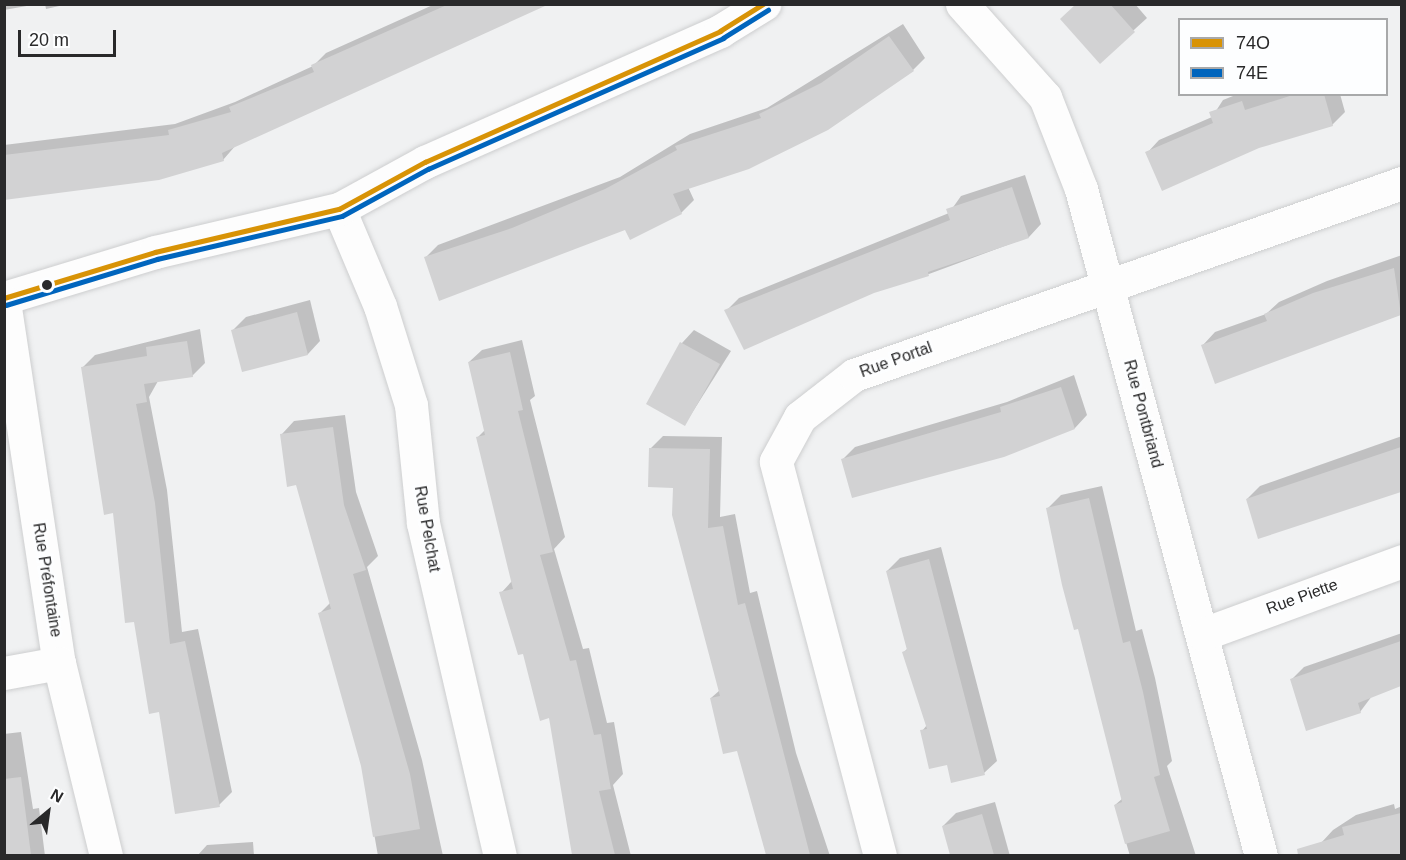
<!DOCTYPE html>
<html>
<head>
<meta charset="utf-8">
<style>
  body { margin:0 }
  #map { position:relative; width:1406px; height:860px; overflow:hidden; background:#f0f1f2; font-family:Arial,sans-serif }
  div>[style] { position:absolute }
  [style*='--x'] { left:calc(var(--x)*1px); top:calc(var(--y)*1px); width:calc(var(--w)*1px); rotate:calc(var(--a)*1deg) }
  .shadow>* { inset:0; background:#0003 }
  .building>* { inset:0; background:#d2d2d3 }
  .roads { filter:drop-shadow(0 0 2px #cdcecf) drop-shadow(0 0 2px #cdcecf) }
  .minor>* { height:33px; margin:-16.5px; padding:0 16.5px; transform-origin:16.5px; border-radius:16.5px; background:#fdfdfd }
  .bus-1>* { height:4.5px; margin:-2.25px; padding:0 2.25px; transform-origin:2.25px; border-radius:2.25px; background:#d89306 }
  .bus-2>* { height:4.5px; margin:-2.25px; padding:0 2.25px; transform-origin:2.25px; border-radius:2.25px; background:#0065bd }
  .dots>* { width:16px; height:16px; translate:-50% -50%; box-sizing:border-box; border:3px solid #fdfeff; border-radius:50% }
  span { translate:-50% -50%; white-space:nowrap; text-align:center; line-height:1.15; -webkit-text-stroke:6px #fdfeff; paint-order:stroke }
  .street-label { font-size:16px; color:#29292a }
  .frame { position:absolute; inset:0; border:6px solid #29292a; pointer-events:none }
  .legend { position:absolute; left:1178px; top:18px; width:210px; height:78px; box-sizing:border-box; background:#fdfeff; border:2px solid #a8a9aa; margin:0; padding:8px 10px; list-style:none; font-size:18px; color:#29292a }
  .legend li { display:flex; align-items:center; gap:12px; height:30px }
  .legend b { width:30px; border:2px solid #a8a9aa }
  .north { position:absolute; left:18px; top:782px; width:60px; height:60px; -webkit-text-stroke:4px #fdfeff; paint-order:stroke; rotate:29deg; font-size:16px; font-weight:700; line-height:24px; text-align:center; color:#29292a }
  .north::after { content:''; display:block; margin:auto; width:21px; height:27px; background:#29292a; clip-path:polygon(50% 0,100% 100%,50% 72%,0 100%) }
  .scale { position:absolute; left:18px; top:30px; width:98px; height:27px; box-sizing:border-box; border:3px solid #29292a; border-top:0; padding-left:8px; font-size:18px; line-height:21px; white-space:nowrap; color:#29292a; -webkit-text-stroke:4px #fdfeff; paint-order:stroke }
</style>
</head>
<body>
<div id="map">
  <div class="shadow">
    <i style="clip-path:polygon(4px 4px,38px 4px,4px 10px)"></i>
    <i style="clip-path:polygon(45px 4px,68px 4px,46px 9px)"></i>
    <i style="clip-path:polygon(435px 4px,545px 4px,236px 145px,223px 160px,4px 197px,4px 145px,175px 124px,235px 102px,313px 66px,326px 53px)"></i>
    <i style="clip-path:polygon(1077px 4px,1135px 4px,1147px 18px,1100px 61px)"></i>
    <i style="clip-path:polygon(903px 24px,925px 58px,913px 70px,688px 187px,694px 200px,681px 213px,626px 228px,426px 257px,438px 245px,620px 177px,690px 134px,767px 108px)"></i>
    <i style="clip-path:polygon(1238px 94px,1340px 94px,1345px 112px,1332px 125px,1147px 153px,1159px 140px,1212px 117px,1223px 100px)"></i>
    <i style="clip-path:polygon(1025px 175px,1041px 224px,1029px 237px,929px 274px,726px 311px,739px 298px,949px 213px,961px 196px)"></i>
    <i style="clip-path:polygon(1402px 255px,1402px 314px,1216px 382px,1203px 345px,1215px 332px,1266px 314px,1279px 302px,1327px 281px)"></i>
    <i style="clip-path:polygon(310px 300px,320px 341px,308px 354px,243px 370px,233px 330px,246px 317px)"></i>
    <i style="clip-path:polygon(200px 329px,205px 363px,192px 376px,158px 381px,149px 397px,167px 490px,182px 632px,198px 629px,232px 792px,219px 805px,160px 710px,83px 367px,95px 355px)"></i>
    <i style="clip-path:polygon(694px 330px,731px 351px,685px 424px,682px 343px)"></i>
    <i style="clip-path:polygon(522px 340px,535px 396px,530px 400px,565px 537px,554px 549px,583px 649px,589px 648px,607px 723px,614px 722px,623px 774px,613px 785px,631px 856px,573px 856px,550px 716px,501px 593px,512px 581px,477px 438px,485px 430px,469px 362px,482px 350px)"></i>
    <i style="clip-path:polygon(1074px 375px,1087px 415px,1075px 428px,843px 459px,855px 447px,1007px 402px)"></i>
    <i style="clip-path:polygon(345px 415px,356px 492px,378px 556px,367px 567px,422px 760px,443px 856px,378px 856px,362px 765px,320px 613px,331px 602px,282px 434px,294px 421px)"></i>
    <i style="clip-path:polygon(663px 436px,722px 437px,720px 517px,735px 514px,750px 593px,757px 591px,796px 753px,830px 856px,767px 856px,739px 749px,711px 698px,720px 690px,675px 487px,650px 449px)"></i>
    <i style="clip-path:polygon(1402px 436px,1402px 491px,1259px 537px,1247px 499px,1260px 486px)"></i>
    <i style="clip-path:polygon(1102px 486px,1136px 631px,1142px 629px,1155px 678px,1172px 761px,1167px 766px,1196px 856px,1130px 856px,1115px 805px,1123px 798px,1048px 508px,1061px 495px)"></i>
    <i style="clip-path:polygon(941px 547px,997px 761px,984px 773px,948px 763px,922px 731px,927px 725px,904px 652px,908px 648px,887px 571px,900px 558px)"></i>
    <i style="clip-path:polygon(1402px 633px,1402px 684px,1372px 696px,1360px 712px,1291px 680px,1304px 667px)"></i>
    <i style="clip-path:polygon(21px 732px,33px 809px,39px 808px,45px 856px,4px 856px,4px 734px)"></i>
    <i style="clip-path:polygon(995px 802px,1010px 856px,952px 856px,943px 826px,956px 813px)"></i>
    <i style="clip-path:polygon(1394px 804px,1395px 809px,1402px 806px,1402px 856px,1324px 856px,1321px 843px,1333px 830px,1356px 815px)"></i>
    <i style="clip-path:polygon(253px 842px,254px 856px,197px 856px,207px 845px)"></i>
  </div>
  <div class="building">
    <i style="clip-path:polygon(449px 4px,545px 6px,222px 153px,224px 161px,159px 180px,4px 200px,4px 155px,169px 135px,168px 130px,231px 112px,229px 107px,314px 72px,311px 65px)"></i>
    <i style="clip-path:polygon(1076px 4px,1110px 4px,1135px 32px,1100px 64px,1060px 19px)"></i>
    <i style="clip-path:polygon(889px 36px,914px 71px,828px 130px,749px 169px,673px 194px,682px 214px,630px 240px,625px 230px,439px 301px,424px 257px,512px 228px,605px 189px,677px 150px,675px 146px,761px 118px,759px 114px,821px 83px)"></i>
    <i style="clip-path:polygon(1296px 94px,1324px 94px,1333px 126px,1259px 148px,1162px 191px,1145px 152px,1213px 123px,1209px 112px,1242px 101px,1245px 110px)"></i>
    <i style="clip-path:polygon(1012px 187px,1029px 238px,928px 272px,929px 276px,874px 293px,744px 350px,724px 310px,950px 220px,946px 209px)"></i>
    <i style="clip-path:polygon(1394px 268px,1401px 315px,1215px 384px,1201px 345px,1267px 321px,1264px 314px,1313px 293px)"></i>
    <i style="clip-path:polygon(297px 312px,308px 355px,242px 372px,231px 330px)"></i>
    <i style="clip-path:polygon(187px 341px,193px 377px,144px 384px,147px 402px,136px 404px,155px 503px,170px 644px,185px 641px,220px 807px,175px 814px,159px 712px,149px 714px,134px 622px,125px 623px,113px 513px,104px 515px,81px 367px,147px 356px,146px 347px)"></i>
    <i style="clip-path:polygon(680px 342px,720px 364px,685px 426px,646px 404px)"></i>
    <i style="clip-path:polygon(510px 352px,523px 410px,518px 411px,553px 552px,540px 555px,570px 661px,576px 660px,594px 735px,601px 734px,611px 789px,599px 791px,615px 855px,572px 855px,549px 718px,540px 721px,523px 654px,518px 655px,499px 592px,513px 589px,476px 437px,485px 435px,468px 362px)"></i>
    <i style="clip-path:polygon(1061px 387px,1075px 429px,1004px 457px,852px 498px,841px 459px,1001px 412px,1000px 407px)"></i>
    <i style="clip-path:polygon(333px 427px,344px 505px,366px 570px,353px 574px,410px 774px,420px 829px,373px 837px,361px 766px,318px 613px,331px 609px,296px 485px,287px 487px,280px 434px)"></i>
    <i style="clip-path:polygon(1401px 447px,1401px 492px,1258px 539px,1246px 499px)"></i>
    <i style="clip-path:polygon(649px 448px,710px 449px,708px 528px,723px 526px,738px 605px,745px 603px,810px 855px,766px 855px,737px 751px,723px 754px,710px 698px,720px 696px,672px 515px,673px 488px,648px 487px)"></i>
    <i style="clip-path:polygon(1089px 498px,1123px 643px,1130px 641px,1143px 692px,1160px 775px,1154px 777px,1170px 831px,1125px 844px,1114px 805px,1122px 802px,1078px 629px,1074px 630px,1062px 585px,1046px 508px)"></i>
    <i style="clip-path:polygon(929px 559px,985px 775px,951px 783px,947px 765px,929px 769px,920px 730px,927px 729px,902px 652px,907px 650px,886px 571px)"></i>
    <i style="clip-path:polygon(1401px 641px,1401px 686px,1358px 703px,1361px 713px,1306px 731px,1290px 679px)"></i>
    <i style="clip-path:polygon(21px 777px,31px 855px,4px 855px,4px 779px)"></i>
    <i style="clip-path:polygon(1401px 813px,1401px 855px,1298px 855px,1297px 849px,1344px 835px,1342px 827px)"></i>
    <i style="clip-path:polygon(982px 814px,994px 855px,950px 855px,942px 826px)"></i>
  </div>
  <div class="roads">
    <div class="minor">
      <i style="--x:962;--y:4;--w:125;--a:48.3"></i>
      <i style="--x:1045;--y:97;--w:99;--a:68.6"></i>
      <i style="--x:1081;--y:189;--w:691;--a:74.9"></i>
      <i style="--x:339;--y:209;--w:105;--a:67.1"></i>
      <i style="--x:380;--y:306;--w:104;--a:72.6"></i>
      <i style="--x:411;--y:405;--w:119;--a:84.2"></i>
      <i style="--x:423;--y:523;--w:342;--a:77"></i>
      <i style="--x:4;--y:298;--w:158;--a:-16.9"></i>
      <i style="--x:155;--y:252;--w:189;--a:-13.2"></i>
      <i style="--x:339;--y:209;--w:98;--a:-28.7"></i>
      <i style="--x:425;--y:162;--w:323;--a:-23.9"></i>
      <i style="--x:720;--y:31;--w:52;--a:-31.5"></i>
      <i style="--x:4;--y:301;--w:366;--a:81.4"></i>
      <i style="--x:59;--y:663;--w:199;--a:76.3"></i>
      <i style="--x:1203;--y:634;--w:212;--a:-20.1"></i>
      <i style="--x:4;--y:673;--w:56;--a:-10.3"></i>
      <i style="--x:880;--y:856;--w:408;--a:-104.8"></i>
      <i style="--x:776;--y:461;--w:50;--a:-61.4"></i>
      <i style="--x:800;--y:417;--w:68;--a:-37.9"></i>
      <i style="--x:854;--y:375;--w:581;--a:-19.31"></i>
    </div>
  </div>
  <div class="bus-1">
    <i style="--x:4;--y:298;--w:158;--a:-16.9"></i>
    <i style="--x:155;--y:252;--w:189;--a:-13.2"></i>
    <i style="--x:339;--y:209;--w:98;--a:-28.7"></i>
    <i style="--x:425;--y:162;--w:323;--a:-23.9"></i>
    <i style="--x:720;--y:31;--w:51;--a:-32.1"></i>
  </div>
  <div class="bus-2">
    <i style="--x:6;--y:305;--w:158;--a:-16.9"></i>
    <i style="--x:157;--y:259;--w:190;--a:-13.1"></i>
    <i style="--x:342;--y:216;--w:98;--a:-28.7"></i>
    <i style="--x:428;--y:169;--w:323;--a:-23.9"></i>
    <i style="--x:723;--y:38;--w:53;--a:-31.9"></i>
  </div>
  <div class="dots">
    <i style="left:47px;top:285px;background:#29292a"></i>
  </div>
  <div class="street-label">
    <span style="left:896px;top:360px;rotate:-20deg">Rue Portal</span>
    <span style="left:1143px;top:414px;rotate:75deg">Rue Pontbriand</span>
    <span style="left:427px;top:529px;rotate:80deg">Rue Pelchat</span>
    <span style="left:47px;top:580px;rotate:81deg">Rue Préfontaine</span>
    <span style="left:1302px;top:597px;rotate:-20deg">Rue Piette</span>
  </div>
  <div class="frame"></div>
  <ul class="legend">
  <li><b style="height:8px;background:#d89306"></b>74O</li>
  <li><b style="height:8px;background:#0065bd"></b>74E</li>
  </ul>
  <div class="north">N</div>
  <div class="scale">20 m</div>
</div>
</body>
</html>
